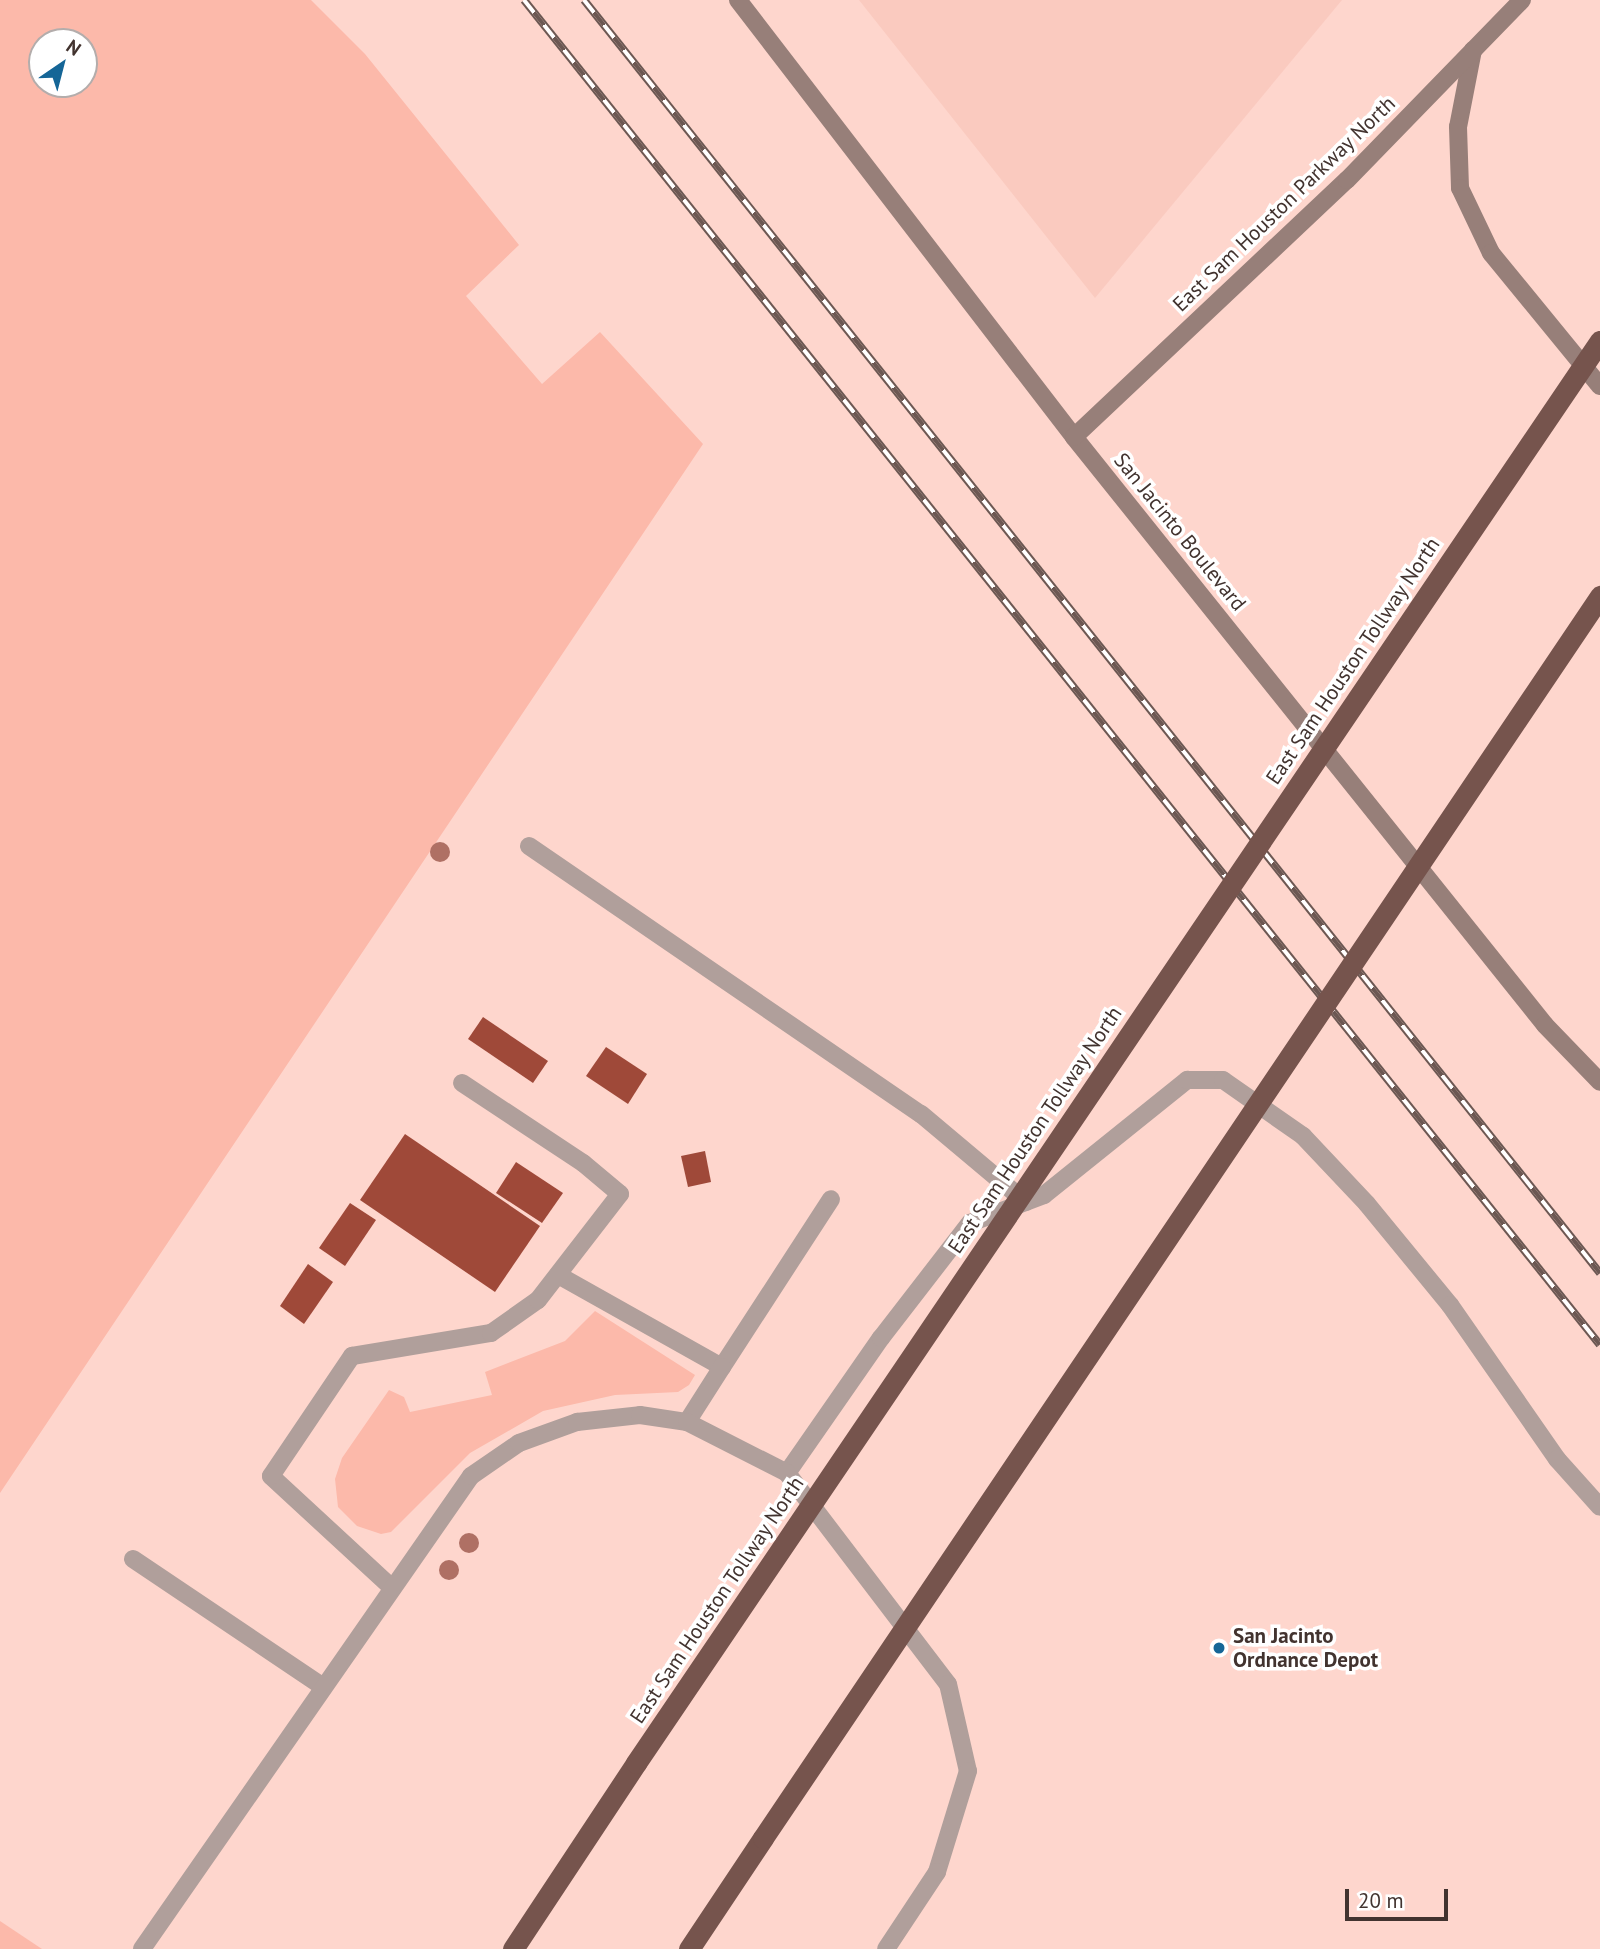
<!DOCTYPE html>
<html>
<head>
<meta charset="utf-8">
<style>
  body { margin:0 }
  #map { position:relative; width:1600px; height:1949px; overflow:hidden; background:#fed6cd; font-family:"PT Sans",sans-serif }
  div>[style] { position:absolute }
  [style*='--x'] { left:calc(var(--x)*1px); top:calc(var(--y)*1px); width:calc(var(--w)*1px); rotate:calc(var(--a)*1deg) }
  .built>* { inset:0; background:#facabf }
  .green>* { inset:0; background:#fcb9aa }
  .building>* { inset:0; background:#9f4939 }
  .lane>* { height:18px; margin:-9px; padding:0 9px; transform-origin:9px; border-radius:9px; background:#b09f9b }
  .secondary>* { height:18px; margin:-9px; padding:0 9px; transform-origin:9px; border-radius:9px; background:#977f79 }
  .highway>* { height:21px; margin:-10.5px; padding:0 10.5px; transform-origin:10.5px; border-radius:10.5px; background:#76544d }
  .rail>* { height:8px; margin-top:-4px; transform-origin:0; background:repeating-linear-gradient(90deg,#fff 0 16px,#6c5853 0 32px); box-sizing:border-box; border-block:2px solid #6c5853 }
  .highway-bridge>* { height:21px; margin:-10.5px; padding:0 10.5px; transform-origin:10.5px; border-radius:10.5px; background:#76544d }
  .trees>* { width:20px; height:20px; margin:-10px; border-radius:50%; background:#af7064 }
  .dots>* { width:19px; height:19px; translate:-50% -50%; box-sizing:border-box; border:4px solid #fff; border-radius:50% }
  span { translate:-50% -50%; white-space:nowrap; text-align:center; line-height:1.15; -webkit-text-stroke:7px #fff; paint-order:stroke }
  .street-label { font-size:21px; color:#42332f }
  .poi-label { font-size:21px; color:#42332f; font-weight:700 }
  .left { translate:0 -50%; text-align:left }
  .north { position:absolute; left:28px; top:28px; width:70px; height:70px; box-sizing:border-box; background:#fff; border:2px solid #b3adac; border-radius:50%; rotate:35deg; font-size:19px; font-weight:700; line-height:28px; text-align:center; color:#42332f }
  .north::after { content:''; display:block; margin:auto; width:24px; height:32px; background:#156697; clip-path:polygon(50% 0,100% 100%,50% 72%,0 100%) }
  .scale { position:absolute; left:1345px; top:1889px; width:103px; height:32px; box-sizing:border-box; border:4px solid #42332f; border-top:0; padding-left:9px; font-size:21px; line-height:24px; white-space:nowrap; color:#42332f; -webkit-text-stroke:5px #fff; paint-order:stroke }
</style>
</head>
<body>
<div id="map">
  <div class="built">
    <i style="clip-path:polygon(859px 0,1342px 0,1095px 298px)"></i>
  </div>
  <div class="green">
    <i style="clip-path:polygon(evenodd,0 0,311px 0,365px 54px,519px 245px,466px 296px,542px 384px,600px 332px,703px 444px,0 1493px,0 0,84px 42px,84px 84px,42px 84px,42px 42px,84px 42px)"></i>
    <i style="clip-path:polygon(595px 1311px,695px 1375px,689px 1385px,678px 1392px,615px 1395px,543px 1411px,470px 1453px,391px 1532px,381px 1534px,357px 1526px,338px 1507px,335px 1479px,342px 1458px,389px 1390px,404px 1397px,410px 1412px,492px 1395px,485px 1372px,565px 1341px)"></i>
    <i style="clip-path:polygon(0 1921px,42px 1949px,0 1949px)"></i>
  </div>
  <div class="building">
    <i style="clip-path:polygon(483px 1017px,548px 1061px,533px 1083px,468px 1039px)"></i>
    <i style="clip-path:polygon(606px 1047px,647px 1074px,628px 1104px,586px 1076px)"></i>
    <i style="clip-path:polygon(405px 1134px,540px 1226px,495px 1292px,360px 1200px)"></i>
    <i style="clip-path:polygon(705px 1151px,711px 1182px,688px 1187px,681px 1156px)"></i>
    <i style="clip-path:polygon(516px 1162px,563px 1193px,542px 1223px,496px 1193px)"></i>
    <i style="clip-path:polygon(350px 1203px,376px 1220px,345px 1266px,319px 1248px)"></i>
    <i style="clip-path:polygon(308px 1264px,333px 1282px,304px 1324px,280px 1306px)"></i>
  </div>
  <div class="lane">
    <i style="--x:529;--y:846;--w:475;--a:34.4"></i>
    <i style="--x:921;--y:1114;--w:137;--a:40"></i>
    <i style="--x:558;--y:1275;--w:188;--a:29.3"></i>
    <i style="--x:722;--y:1367;--w:200;--a:-57"></i>
    <i style="--x:687;--y:1422;--w:65;--a:-57.5"></i>
    <i style="--x:787;--y:1473;--w:165;--a:-55.2"></i>
    <i style="--x:881;--y:1338;--w:145;--a:-52.3"></i>
    <i style="--x:970;--y:1223;--w:79;--a:-20.7"></i>
    <i style="--x:1044;--y:1195;--w:184;--a:-38.8"></i>
    <i style="--x:1187;--y:1080;--w:36;--a:0"></i>
    <i style="--x:1223;--y:1080;--w:98;--a:35"></i>
    <i style="--x:1303;--y:1136;--w:93;--a:46.7"></i>
    <i style="--x:1367;--y:1204;--w:131;--a:50.6"></i>
    <i style="--x:1450;--y:1305;--w:188;--a:55.2"></i>
    <i style="--x:1557;--y:1459;--w:64;--a:48.1"></i>
    <i style="--x:133;--y:1559;--w:228;--a:33.9"></i>
    <i style="--x:390;--y:1586;--w:162;--a:-137.3"></i>
    <i style="--x:271;--y:1476;--w:145;--a:-56"></i>
    <i style="--x:352;--y:1356;--w:141;--a:-9.4"></i>
    <i style="--x:491;--y:1333;--w:57;--a:-35.1"></i>
    <i style="--x:538;--y:1300;--w:134;--a:-52.3"></i>
    <i style="--x:620;--y:1194;--w:48;--a:-140"></i>
    <i style="--x:583;--y:1163;--w:145;--a:-146.5"></i>
    <i style="--x:142;--y:1949;--w:576;--a:-55.18"></i>
    <i style="--x:471;--y:1476;--w:58;--a:-34.5"></i>
    <i style="--x:519;--y:1443;--w:62;--a:-19.9"></i>
    <i style="--x:577;--y:1422;--w:63;--a:-6.3"></i>
    <i style="--x:640;--y:1415;--w:48;--a:8.5"></i>
    <i style="--x:687;--y:1422;--w:112;--a:27"></i>
    <i style="--x:787;--y:1473;--w:265;--a:52.7"></i>
    <i style="--x:948;--y:1684;--w:89;--a:77.1"></i>
    <i style="--x:968;--y:1771;--w:106;--a:107.1"></i>
    <i style="--x:937;--y:1872;--w:92;--a:123.5"></i>
  </div>
  <div class="secondary">
    <i style="--x:738;--y:0;--w:551;--a:52.44"></i>
    <i style="--x:1074;--y:437;--w:753;--a:51.3"></i>
    <i style="--x:1545;--y:1025;--w:79;--a:46"></i>
    <i style="--x:1473;--y:50;--w:78;--a:101"></i>
    <i style="--x:1458;--y:127;--w:61;--a:88.1"></i>
    <i style="--x:1460;--y:188;--w:72;--a:64.5"></i>
    <i style="--x:1491;--y:253;--w:172;--a:50.7"></i>
    <i style="--x:1074;--y:437;--w:375;--a:-43.3"></i>
    <i style="--x:1347;--y:180;--w:251;--a:-45.8"></i>
  </div>
  <div class="highway">
    <i style="--x:513;--y:1949;--w:223;--a:-56.5"></i>
    <i style="--x:689;--y:1949;--w:133;--a:-56.3"></i>
  </div>
  <div class="rail">
    <i style="--x:524;--y:0;--w:1722;--a:51.34"></i>
    <i style="--x:584;--y:0;--w:1629;--a:51.41"></i>
  </div>
  <div class="highway-bridge">
    <i style="--x:636;--y:1763;--w:1718;--a:-55.87"></i>
    <i style="--x:763;--y:1838;--w:1498;--a:-56.02"></i>
  </div>
  <div class="trees">
    <i style="left:440px;top:852px"></i>
    <i style="left:469px;top:1543px"></i>
    <i style="left:449px;top:1570px"></i>
  </div>
  <div class="dots">
    <i style="left:1219px;top:1648px;background:#156697"></i>
  </div>
  <div class="street-label">
    <span style="left:1284px;top:204px;rotate:-44deg">East Sam Houston Parkway North</span>
    <span style="left:1180px;top:532px;rotate:51deg">San Jacinto Boulevard</span>
    <span style="left:1353px;top:661px;rotate:-56deg">East Sam Houston Tollway North</span>
    <span style="left:1035px;top:1130px;rotate:-56deg">East Sam Houston Tollway North</span>
    <span style="left:717px;top:1600px;rotate:-56deg">East Sam Houston Tollway North</span>
  </div>
  <div class="poi-label">
    <span class="left" style="left:1233px;top:1648px">San Jacinto<br>Ordnance Depot</span>
  </div>
  <div class="north">N</div>
  <div class="scale">20 m</div>
</div>
</body>
</html>
